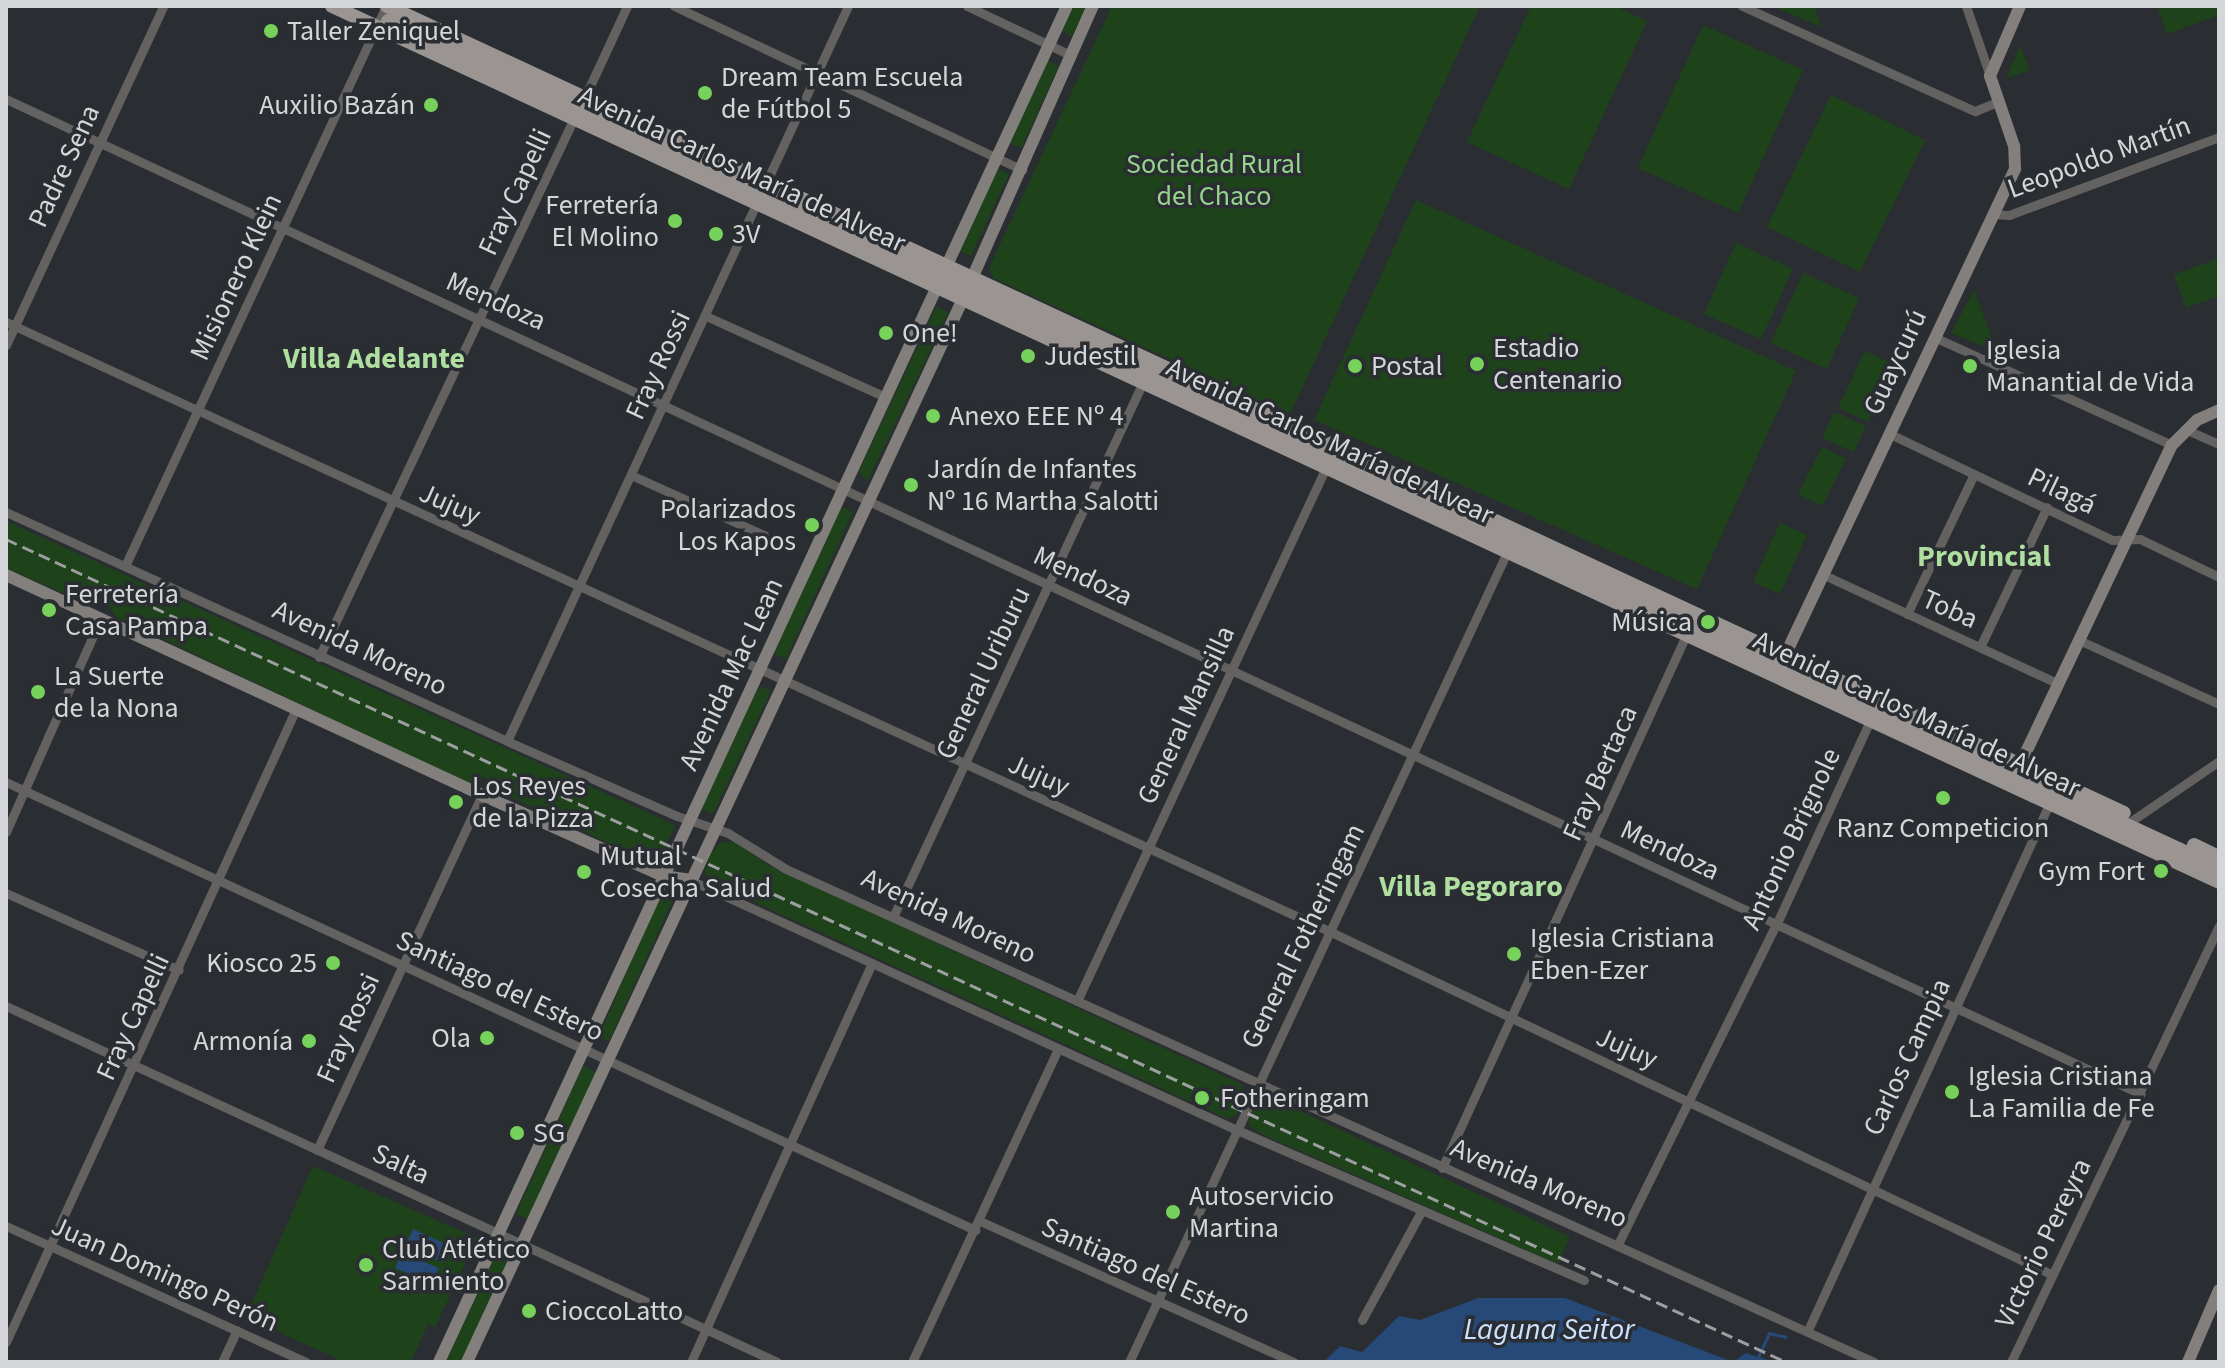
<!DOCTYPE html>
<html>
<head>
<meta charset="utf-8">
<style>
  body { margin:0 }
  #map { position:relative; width:2225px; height:1368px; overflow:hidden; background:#2a2e32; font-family:"Source Sans 3",sans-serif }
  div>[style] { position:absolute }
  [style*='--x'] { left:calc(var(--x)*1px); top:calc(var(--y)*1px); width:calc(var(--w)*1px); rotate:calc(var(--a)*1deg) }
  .green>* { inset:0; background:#1e431a }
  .water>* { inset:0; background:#264977 }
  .stream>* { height:3px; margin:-1.5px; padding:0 1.5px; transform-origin:1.5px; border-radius:1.5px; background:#264977 }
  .street>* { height:9px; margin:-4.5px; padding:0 4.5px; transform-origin:4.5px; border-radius:4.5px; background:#646261 }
  .secondary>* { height:12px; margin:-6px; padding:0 6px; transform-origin:6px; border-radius:6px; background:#837f7d }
  .primary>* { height:14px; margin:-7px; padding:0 7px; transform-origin:7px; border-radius:7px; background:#9a9592 }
  .rail>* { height:3px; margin-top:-1.5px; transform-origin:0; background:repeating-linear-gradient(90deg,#9d9fa3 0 12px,transparent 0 18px) }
  .dots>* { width:22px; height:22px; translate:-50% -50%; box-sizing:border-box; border:4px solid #2a2e32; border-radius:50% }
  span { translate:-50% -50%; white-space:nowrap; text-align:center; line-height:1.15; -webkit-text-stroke:7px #2a2e32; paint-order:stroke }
  .poi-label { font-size:28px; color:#d4d6d9 }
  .left { translate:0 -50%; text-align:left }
  .right { translate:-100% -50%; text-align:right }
  .street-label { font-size:28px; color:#d4d6d9 }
  .park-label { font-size:28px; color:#95d48c }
  .neighbourhood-label { font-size:30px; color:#aedfa0; font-weight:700 }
  .water-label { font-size:30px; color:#cbe1ff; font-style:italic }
  .frame { position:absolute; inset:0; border:8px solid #d4d6d9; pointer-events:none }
</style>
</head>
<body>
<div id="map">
  <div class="green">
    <i style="clip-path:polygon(1074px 6px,1087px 6px,1072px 36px,1062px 31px)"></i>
    <i style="clip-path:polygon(1112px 6px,1480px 6px,1290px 414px,993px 278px,989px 268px)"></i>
    <i style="clip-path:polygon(1531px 6px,1614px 6px,1647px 21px,1569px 189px,1467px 142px)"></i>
    <i style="clip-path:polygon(1772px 6px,1814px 6px,1822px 27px)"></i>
    <i style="clip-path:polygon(2157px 6px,2217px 6px,2219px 15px,2167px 34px)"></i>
    <i style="clip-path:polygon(1703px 25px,1803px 70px,1738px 213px,1638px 168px)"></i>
    <i style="clip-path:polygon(2020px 46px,2030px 70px,2006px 79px)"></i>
    <i style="clip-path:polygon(1048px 61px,1059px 66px,1021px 148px,1010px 143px)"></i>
    <i style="clip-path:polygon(1831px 95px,1925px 140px,1860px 272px,1767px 227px)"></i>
    <i style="clip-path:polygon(998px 169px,1009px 174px,971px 256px,960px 251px)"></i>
    <i style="clip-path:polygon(1416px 200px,1796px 371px,1697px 589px,1314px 420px)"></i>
    <i style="clip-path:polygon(1736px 243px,1793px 269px,1761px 339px,1704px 314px)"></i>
    <i style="clip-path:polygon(2219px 258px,2219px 296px,2186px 308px,2174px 275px)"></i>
    <i style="clip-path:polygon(1803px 273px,1859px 298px,1827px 369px,1771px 343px)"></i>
    <i style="clip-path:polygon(1974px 290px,1997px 352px,1951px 333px)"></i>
    <i style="clip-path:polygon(936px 307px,949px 312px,867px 482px,859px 471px)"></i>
    <i style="clip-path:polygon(1865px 351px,1895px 365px,1868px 422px,1838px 408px)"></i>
    <i style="clip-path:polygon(1834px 412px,1866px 426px,1854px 452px,1822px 438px)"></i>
    <i style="clip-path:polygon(1822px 447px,1846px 459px,1822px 506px,1798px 494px)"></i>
    <i style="clip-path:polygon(840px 506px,853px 512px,786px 659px,773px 653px)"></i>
    <i style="clip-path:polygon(6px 521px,675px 825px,660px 859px,649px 862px,495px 790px,493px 781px,483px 777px,471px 785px,115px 616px,105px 600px,89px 604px,6px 568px)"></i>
    <i style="clip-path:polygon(1780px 523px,1807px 535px,1780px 594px,1753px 582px)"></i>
    <i style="clip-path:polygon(759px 686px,771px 691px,713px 814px,701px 809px)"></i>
    <i style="clip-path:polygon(733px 841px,770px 866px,1241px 1084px,1245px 1097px,1238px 1113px,1228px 1119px,711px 882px,705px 872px,710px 854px,720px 843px)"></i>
    <i style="clip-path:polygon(663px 888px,676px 893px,609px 1041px,599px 1036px)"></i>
    <i style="clip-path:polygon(583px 1066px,596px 1072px,528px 1219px,516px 1214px)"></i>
    <i style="clip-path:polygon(1272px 1098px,1570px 1237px,1558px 1264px,1259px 1133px,1248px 1124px,1257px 1101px)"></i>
    <i style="clip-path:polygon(313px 1166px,477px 1238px,435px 1327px,428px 1324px,411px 1362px,345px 1362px,285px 1335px,249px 1310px)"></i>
    <i style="clip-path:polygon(496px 1252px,509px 1258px,461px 1362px,446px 1362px)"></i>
  </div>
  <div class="water">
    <i style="clip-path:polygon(413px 1229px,450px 1246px,443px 1263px,405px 1246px)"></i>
    <i style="clip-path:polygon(402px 1253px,439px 1268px,432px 1283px,395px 1268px)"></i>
    <i style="clip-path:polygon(1478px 1298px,1565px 1298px,1733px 1362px,1746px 1353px,1774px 1362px,1324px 1362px,1340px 1346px,1362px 1352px,1399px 1316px,1420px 1320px)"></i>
  </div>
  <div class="stream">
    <i style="--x:1758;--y:1357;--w:26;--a:-65"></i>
    <i style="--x:1769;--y:1333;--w:17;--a:13"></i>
  </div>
  <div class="street">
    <i style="--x:674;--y:6;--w:385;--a:25.2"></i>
    <i style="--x:967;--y:6;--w:114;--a:25.4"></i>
    <i style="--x:1742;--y:6;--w:256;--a:24.3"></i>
    <i style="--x:1975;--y:111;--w:24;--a:-22"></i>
    <i style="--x:1966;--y:6;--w:74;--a:71.1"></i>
    <i style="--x:6;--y:99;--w:2355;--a:24.99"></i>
    <i style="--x:583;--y:101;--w:105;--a:-65.1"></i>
    <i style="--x:764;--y:187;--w:200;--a:-65.1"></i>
    <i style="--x:1993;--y:214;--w:16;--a:4"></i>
    <i style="--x:2009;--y:215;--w:224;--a:-20.4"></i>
    <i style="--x:706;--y:316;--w:196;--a:24.3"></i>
    <i style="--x:6;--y:322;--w:1459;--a:24.72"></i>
    <i style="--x:1331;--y:932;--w:797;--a:25.41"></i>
    <i style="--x:1934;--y:337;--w:261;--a:24.4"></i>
    <i style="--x:6;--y:345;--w:374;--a:-65.1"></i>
    <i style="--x:2187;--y:430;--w:35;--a:24"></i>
    <i style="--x:1888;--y:433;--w:248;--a:25.5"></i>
    <i style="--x:2112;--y:540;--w:28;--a:-2"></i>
    <i style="--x:2140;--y:539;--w:88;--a:25.7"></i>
    <i style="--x:631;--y:475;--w:146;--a:24.3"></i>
    <i style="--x:6;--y:512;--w:551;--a:24.56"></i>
    <i style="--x:507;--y:741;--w:186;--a:23.8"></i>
    <i style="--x:677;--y:816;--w:54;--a:18.4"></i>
    <i style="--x:728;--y:833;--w:68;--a:31.8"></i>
    <i style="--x:786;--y:869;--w:1194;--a:24.38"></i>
    <i style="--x:125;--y:566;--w:618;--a:-65.01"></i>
    <i style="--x:1822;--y:574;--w:261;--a:24.9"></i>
    <i style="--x:1907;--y:614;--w:155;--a:-64.4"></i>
    <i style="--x:2081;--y:641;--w:152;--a:24.5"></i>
    <i style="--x:1980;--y:647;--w:155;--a:-64.4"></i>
    <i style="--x:319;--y:657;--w:601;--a:-64.67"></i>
    <i style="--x:507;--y:741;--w:596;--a:-65.11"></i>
    <i style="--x:6;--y:782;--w:1068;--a:24.81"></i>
    <i style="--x:2127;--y:824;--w:112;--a:-34.4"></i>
    <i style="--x:6;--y:832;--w:234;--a:-66.1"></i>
    <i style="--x:690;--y:880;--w:601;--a:24.56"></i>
    <i style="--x:1237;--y:1130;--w:378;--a:23.4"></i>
    <i style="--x:6;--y:893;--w:189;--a:24"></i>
    <i style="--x:893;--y:917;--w:593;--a:-64.95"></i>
    <i style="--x:1077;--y:1001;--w:591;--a:-64.99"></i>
    <i style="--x:6;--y:1006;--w:849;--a:24.78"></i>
    <i style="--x:317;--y:1150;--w:391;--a:-65.1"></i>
    <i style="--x:1442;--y:1168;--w:588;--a:-65.39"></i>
    <i style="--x:980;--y:1221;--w:344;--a:24.2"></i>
    <i style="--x:6;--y:1226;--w:329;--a:24.4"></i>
    <i style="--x:1618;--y:1244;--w:356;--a:-63.7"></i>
    <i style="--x:1776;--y:925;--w:230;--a:-65.3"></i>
    <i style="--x:1362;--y:1320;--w:123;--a:-61.4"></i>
    <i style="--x:1808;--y:1330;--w:579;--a:-65.38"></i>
    <i style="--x:6;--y:1342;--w:696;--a:-65.39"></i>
    <i style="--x:222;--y:1362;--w:35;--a:-65"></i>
    <i style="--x:691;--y:1362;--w:438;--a:-65.6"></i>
    <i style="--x:912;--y:1362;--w:345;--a:-65"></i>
    <i style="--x:1129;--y:1362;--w:896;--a:-64.98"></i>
    <i style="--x:2011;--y:1362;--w:483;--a:-64.5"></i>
  </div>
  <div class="secondary">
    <i style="--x:6;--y:575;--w:524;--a:24.81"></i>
    <i style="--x:482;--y:795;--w:198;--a:24.1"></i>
    <i style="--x:663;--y:876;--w:27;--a:8"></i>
    <i style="--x:1781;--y:664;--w:548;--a:-64.7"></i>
    <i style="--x:2015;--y:169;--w:23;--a:-92"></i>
    <i style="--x:2014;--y:146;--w:74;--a:-108.9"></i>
    <i style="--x:1990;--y:76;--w:76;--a:-66.8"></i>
    <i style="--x:2017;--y:771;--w:361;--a:-64.6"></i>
    <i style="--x:2172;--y:445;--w:35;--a:-45"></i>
    <i style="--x:2197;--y:420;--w:24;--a:-24"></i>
    <i style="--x:439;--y:1362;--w:1494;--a:-65.15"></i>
    <i style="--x:467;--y:1362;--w:1171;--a:-64.99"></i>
    <i style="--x:962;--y:301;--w:323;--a:-66.1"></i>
    <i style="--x:2188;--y:1362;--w:78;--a:-66.7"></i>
  </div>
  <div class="primary">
    <i style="--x:332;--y:6;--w:2080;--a:24.9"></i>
    <i style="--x:387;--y:6;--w:1915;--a:24.92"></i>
    <i style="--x:388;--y:21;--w:2017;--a:24.82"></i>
    <i style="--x:2194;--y:845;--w:28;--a:26"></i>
  </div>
  <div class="rail">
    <i style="--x:6;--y:539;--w:1961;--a:24.81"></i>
  </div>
  <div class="dots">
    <i style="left:271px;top:31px;background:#76d25a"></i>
    <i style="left:705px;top:93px;background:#76d25a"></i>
    <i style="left:431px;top:105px;background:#76d25a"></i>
    <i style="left:675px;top:221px;background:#76d25a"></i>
    <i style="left:716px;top:234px;background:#76d25a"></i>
    <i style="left:886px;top:333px;background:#76d25a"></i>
    <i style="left:1028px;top:356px;background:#76d25a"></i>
    <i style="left:1477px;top:364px;background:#76d25a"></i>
    <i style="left:1355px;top:366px;background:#76d25a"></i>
    <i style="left:1970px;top:366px;background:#76d25a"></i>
    <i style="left:933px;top:416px;background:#76d25a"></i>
    <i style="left:911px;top:485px;background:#76d25a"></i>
    <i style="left:812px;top:525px;background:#76d25a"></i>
    <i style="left:49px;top:610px;background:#76d25a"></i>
    <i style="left:1708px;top:622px;background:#76d25a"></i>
    <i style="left:38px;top:692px;background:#76d25a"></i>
    <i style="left:1943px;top:798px;background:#76d25a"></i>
    <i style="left:456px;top:802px;background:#76d25a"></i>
    <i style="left:2161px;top:871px;background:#76d25a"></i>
    <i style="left:584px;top:872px;background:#76d25a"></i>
    <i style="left:1514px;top:954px;background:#76d25a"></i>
    <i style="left:333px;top:963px;background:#76d25a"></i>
    <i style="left:487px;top:1038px;background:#76d25a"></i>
    <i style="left:309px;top:1041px;background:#76d25a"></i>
    <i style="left:1952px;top:1092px;background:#76d25a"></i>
    <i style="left:1202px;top:1098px;background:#76d25a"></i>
    <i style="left:517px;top:1133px;background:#76d25a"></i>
    <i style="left:1173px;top:1212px;background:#76d25a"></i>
    <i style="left:366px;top:1265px;background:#76d25a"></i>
    <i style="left:529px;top:1311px;background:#76d25a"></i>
  </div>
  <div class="poi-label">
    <span class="left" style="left:287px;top:31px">Taller Zeniquel</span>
    <span class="left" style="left:721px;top:93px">Dream Team Escuela<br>de Fútbol 5</span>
    <span class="right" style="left:415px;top:105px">Auxilio Bazán</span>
    <span class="right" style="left:659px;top:221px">Ferretería<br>El Molino</span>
    <span class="left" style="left:732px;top:234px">3V</span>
    <span class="left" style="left:902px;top:333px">One!</span>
    <span class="left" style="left:1493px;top:364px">Estadio<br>Centenario</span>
    <span class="left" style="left:1986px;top:366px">Iglesia<br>Manantial de Vida</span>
    <span class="left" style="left:1044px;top:356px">Judestil</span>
    <span class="left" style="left:1371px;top:366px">Postal</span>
    <span class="left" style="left:949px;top:416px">Anexo EEE Nº 4</span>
    <span class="left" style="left:927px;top:485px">Jardín de Infantes<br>Nº 16 Martha Salotti</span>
    <span class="right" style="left:796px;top:525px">Polarizados<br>Los Kapos</span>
    <span class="left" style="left:65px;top:610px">Ferretería<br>Casa Pampa</span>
    <span class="right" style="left:1692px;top:622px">Música</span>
    <span class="left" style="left:54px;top:692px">La Suerte<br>de la Nona</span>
    <span class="left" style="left:472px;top:802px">Los Reyes<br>de la Pizza</span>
    <span style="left:1943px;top:828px">Ranz Competicion</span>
    <span class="left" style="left:600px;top:872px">Mutual<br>Cosecha Salud</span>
    <span class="right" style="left:2145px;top:871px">Gym Fort</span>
    <span class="left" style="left:1530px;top:954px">Iglesia Cristiana<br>Eben-Ezer</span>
    <span class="right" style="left:317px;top:963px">Kiosco 25</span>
    <span class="right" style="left:471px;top:1038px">Ola</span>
    <span class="right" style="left:293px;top:1041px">Armonía</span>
    <span class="left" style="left:1968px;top:1092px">Iglesia Cristiana<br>La Familia de Fe</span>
    <span class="left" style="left:1220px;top:1098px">Fotheringam</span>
    <span class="left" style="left:533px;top:1133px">SG</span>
    <span class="left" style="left:1189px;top:1212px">Autoservicio<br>Martina</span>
    <span class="left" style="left:382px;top:1265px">Club Atlético<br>Sarmiento</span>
    <span class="left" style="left:545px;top:1311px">CioccoLatto</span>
  </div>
  <div class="street-label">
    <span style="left:2099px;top:157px;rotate:-20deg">Leopoldo Martín</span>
    <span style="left:64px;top:166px;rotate:-65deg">Padre Sena</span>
    <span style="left:742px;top:169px;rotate:25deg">Avenida Carlos María de Alvear</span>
    <span style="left:515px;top:192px;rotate:-65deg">Fray Capelli</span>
    <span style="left:236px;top:277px;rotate:-65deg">Misionero Klein</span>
    <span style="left:496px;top:301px;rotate:24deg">Mendoza</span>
    <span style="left:1895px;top:362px;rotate:-65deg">Guaycurú</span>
    <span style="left:658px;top:365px;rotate:-65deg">Fray Rossi</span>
    <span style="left:1330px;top:441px;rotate:25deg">Avenida Carlos María de Alvear</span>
    <span style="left:2062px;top:491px;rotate:26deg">Pilagá</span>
    <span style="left:450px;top:504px;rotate:24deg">Jujuy</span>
    <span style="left:1083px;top:576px;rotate:25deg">Mendoza</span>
    <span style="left:1950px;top:609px;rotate:24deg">Toba</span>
    <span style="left:360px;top:648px;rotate:25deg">Avenida Moreno</span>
    <span style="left:983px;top:673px;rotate:-65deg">General Uriburu</span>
    <span style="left:731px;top:674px;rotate:-65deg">Avenida Mac Lean</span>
    <span style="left:1917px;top:714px;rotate:25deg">Avenida Carlos María de Alvear</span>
    <span style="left:1186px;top:715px;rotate:-65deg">General Mansilla</span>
    <span style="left:1600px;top:773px;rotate:-66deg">Fray Bertaca</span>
    <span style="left:1039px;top:775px;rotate:24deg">Jujuy</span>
    <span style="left:1791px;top:839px;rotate:-65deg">Antonio Brignole</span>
    <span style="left:1670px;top:850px;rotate:25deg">Mendoza</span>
    <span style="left:949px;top:916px;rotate:25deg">Avenida Moreno</span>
    <span style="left:1303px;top:936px;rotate:-64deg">General Fotheringam</span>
    <span style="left:500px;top:986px;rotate:25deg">Santiago del Estero</span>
    <span style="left:133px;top:1017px;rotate:-65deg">Fray Capelli</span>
    <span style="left:348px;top:1028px;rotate:-66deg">Fray Rossi</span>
    <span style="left:1627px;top:1048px;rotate:24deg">Jujuy</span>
    <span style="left:1907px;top:1057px;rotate:-65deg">Carlos Campia</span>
    <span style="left:401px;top:1164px;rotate:25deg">Salta</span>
    <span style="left:1539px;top:1183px;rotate:23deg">Avenida Moreno</span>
    <span style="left:2043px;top:1243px;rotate:-64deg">Victorio Pereyra</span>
    <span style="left:1146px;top:1271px;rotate:24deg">Santiago del Estero</span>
    <span style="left:165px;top:1274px;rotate:24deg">Juan Domingo Perón</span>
  </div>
  <div class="park-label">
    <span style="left:1214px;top:180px">Sociedad Rural<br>del Chaco</span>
  </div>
  <div class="neighbourhood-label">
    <span style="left:374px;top:359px">Villa Adelante</span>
    <span style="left:1984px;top:557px">Provincial</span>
    <span style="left:1471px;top:887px">Villa Pegoraro</span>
  </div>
  <div class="water-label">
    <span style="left:1549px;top:1330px">Laguna Seitor</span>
  </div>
  <div class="frame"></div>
</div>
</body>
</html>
